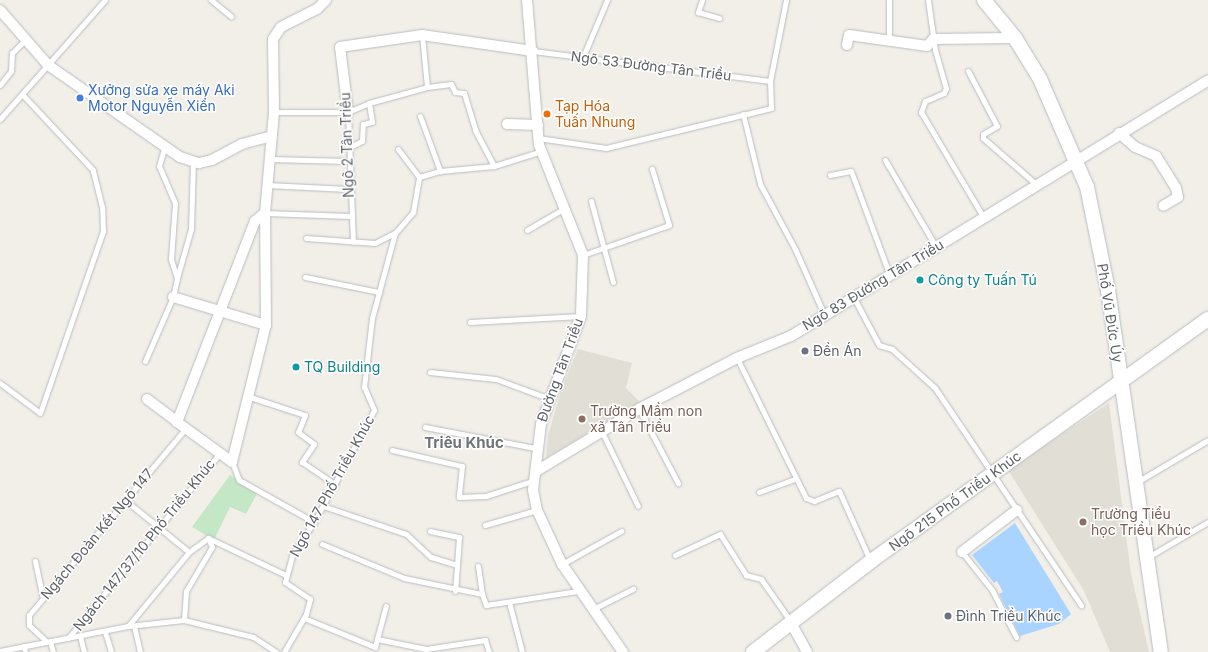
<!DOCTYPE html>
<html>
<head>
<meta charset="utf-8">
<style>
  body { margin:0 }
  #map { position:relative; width:1208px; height:652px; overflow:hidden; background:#f1efe7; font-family:Inter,sans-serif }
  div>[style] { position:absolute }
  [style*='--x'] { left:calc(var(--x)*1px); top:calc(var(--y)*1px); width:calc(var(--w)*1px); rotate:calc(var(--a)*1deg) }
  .education>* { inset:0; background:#e1ded5 }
  .green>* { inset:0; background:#c4e8c6 }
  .water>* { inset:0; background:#a9d4ff }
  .roads { filter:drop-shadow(0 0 1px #b9bcc1) drop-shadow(0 0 1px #b9bcc1) }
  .lane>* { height:5px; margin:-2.5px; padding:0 2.5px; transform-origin:2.5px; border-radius:2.5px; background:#fff }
  .street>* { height:10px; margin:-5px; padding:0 5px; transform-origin:5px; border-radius:5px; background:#fff }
  .secondary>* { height:14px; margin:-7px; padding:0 7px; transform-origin:7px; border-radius:7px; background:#fff }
  .dots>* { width:11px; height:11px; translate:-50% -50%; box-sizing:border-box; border:2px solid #fff; border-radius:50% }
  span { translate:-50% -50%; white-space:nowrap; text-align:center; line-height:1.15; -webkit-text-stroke:3px #fff; paint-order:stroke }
  .street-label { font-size:14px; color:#5e6267 }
  .shop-label { font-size:14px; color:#366cbe }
  .left { translate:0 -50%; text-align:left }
  .food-label { font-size:14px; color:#c56008 }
  .culture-label { font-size:14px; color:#0d838f }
  .worship-label { font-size:14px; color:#5b616d }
  .education-label { font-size:14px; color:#785e54 }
  .neighbourhood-label { font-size:15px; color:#6f7479; font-weight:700 }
</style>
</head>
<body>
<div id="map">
  <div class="education">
    <i style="clip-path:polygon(578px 349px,632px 363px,626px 388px,640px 402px,546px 458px,548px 435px,562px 388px)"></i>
    <i style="clip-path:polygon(1109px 403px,1131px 574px,1149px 652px,1110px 652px,1084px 591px,1008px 470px)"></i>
  </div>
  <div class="green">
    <i style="clip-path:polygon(230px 475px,258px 492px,246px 514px,230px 507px,214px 540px,192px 527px)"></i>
  </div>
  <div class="water">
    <i style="clip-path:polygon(1015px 523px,1071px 614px,1059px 624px,1020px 636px,999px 594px,1003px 592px,997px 581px,994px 583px,972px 555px)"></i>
  </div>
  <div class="roads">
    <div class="lane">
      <i style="--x:211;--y:0;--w:26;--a:39"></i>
      <i style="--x:702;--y:0;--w:13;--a:108"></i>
      <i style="--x:698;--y:12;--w:22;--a:16"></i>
      <i style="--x:928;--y:0;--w:50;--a:82"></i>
      <i style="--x:935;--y:50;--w:40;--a:74"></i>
      <i style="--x:946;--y:88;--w:5;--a:112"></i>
      <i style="--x:944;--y:93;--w:21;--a:157"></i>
      <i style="--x:925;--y:101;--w:12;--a:110"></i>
      <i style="--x:921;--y:112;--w:123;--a:59.3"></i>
      <i style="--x:889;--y:40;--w:40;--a:-90"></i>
      <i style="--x:533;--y:51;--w:239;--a:7.2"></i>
      <i style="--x:583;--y:57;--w:62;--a:-67.2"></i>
      <i style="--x:968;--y:71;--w:62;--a:62.2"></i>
      <i style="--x:997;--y:126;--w:16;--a:150"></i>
      <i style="--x:983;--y:134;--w:4;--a:90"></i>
      <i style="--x:983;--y:138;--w:73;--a:41.1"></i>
      <i style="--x:0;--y:85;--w:18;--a:-52"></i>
      <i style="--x:11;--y:71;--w:18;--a:-87"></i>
      <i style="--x:12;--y:53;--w:20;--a:-45"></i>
      <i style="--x:427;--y:87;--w:24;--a:-7"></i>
      <i style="--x:451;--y:84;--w:9;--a:63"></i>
      <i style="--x:455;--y:92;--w:9;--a:6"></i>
      <i style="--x:464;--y:93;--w:39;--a:73"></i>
      <i style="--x:475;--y:130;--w:41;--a:62.2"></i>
      <i style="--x:274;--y:112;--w:74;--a:0"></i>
      <i style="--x:348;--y:112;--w:23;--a:-23"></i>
      <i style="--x:348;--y:112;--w:130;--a:87.8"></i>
      <i style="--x:743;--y:114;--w:72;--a:76.3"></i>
      <i style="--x:760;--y:184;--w:74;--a:61.7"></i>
      <i style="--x:795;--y:249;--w:71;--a:66"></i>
      <i style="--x:420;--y:116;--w:59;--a:70"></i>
      <i style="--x:0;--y:119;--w:159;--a:-48.6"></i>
      <i style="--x:538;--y:138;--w:69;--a:8.4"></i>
      <i style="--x:606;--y:148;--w:170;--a:-13.6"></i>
      <i style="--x:771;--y:108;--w:27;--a:-92"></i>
      <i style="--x:770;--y:81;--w:83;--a:-78.8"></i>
      <i style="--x:348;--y:148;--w:16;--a:-27"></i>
      <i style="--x:362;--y:141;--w:17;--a:-87"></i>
      <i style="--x:363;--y:124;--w:9;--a:-13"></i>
      <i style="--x:372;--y:122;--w:19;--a:-99"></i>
      <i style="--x:369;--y:103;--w:60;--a:-15.4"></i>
      <i style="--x:427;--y:87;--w:52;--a:-95.5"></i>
      <i style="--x:270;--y:159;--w:78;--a:1.5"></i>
      <i style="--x:885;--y:160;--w:101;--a:59.6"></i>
      <i style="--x:830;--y:175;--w:21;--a:-11"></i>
      <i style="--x:851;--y:171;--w:109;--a:69.6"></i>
      <i style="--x:419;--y:177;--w:22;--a:-16"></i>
      <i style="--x:440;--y:171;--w:54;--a:-5.3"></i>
      <i style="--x:494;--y:166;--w:50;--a:-17.4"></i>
      <i style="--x:267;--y:185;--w:81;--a:2.8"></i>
      <i style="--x:591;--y:201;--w:84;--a:74.8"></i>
      <i style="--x:265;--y:213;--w:85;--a:2"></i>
      <i style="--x:527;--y:230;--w:44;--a:-30.1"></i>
      <i style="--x:306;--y:238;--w:69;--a:4.1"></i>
      <i style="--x:375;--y:243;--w:22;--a:-27"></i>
      <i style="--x:583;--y:255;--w:91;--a:-19.2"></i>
      <i style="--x:669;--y:225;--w:59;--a:-106.9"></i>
      <i style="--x:305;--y:277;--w:76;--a:11.5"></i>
      <i style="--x:177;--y:278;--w:51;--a:-74.1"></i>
      <i style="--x:191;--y:229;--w:68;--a:-88.3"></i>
      <i style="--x:854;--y:298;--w:53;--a:62"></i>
      <i style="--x:879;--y:345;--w:14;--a:17"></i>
      <i style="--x:892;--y:349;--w:58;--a:42.2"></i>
      <i style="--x:935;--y:388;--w:262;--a:56.1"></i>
      <i style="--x:470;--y:322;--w:111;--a:-3.1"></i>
      <i style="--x:737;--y:358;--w:156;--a:63.8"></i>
      <i style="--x:806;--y:498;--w:9;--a:21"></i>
      <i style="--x:814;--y:501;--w:27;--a:-22"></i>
      <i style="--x:839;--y:491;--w:76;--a:65.8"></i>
      <i style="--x:145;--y:361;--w:70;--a:-66.4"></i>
      <i style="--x:173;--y:297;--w:19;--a:-78"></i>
      <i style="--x:177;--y:278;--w:20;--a:-108"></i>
      <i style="--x:171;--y:259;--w:56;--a:-85.9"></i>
      <i style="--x:175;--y:203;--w:40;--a:-113.4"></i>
      <i style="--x:159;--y:166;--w:19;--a:-74"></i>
      <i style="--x:430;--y:372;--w:66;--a:6.1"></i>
      <i style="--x:496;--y:379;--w:58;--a:20.3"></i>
      <i style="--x:0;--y:383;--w:50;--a:36.9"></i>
      <i style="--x:40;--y:413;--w:193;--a:-70.9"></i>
      <i style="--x:103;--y:231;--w:24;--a:-92"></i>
      <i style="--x:102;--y:207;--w:38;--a:-104"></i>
      <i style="--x:93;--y:170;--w:104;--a:-133.1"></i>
      <i style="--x:250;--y:397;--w:58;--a:18.1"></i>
      <i style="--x:305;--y:415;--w:18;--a:112"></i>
      <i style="--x:298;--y:432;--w:20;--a:37"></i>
      <i style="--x:314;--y:444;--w:22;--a:124"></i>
      <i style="--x:302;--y:462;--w:40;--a:34"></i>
      <i style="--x:639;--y:409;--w:84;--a:62.2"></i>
      <i style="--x:425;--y:427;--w:112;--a:10.8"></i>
      <i style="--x:602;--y:432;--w:82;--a:64.1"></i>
      <i style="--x:392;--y:450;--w:72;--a:12.9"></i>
      <i style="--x:462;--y:466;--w:31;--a:96"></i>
      <i style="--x:459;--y:497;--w:27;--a:-2"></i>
      <i style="--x:486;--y:496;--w:48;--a:-18.1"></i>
      <i style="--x:232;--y:462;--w:19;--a:69"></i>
      <i style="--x:239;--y:480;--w:86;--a:29.2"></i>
      <i style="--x:1137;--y:482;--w:82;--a:-30.6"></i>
      <i style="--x:759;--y:492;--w:38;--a:-20"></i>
      <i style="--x:125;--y:500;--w:82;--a:39.1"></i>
      <i style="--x:323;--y:506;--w:88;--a:18.6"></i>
      <i style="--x:406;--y:534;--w:34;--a:43"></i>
      <i style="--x:431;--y:557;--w:27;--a:17"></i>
      <i style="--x:457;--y:565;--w:26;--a:94"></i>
      <i style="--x:485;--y:525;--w:54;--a:-16.1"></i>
      <i style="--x:430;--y:531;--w:30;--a:12"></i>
      <i style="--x:459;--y:537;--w:28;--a:94"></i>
      <i style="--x:208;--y:538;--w:86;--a:25.4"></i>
      <i style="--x:322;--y:544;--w:89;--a:22.5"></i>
      <i style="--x:404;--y:578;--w:80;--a:11.6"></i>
      <i style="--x:482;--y:594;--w:12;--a:70"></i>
      <i style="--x:486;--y:605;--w:93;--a:-8.7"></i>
      <i style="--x:962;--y:552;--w:48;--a:51.7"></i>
      <i style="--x:992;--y:590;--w:53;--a:62.9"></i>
      <i style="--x:675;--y:555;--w:50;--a:-25"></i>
      <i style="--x:720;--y:534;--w:49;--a:57.6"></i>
      <i style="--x:746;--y:575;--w:16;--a:15"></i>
      <i style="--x:761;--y:579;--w:52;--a:55.1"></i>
      <i style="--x:1148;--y:557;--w:69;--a:-30.3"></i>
      <i style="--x:35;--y:561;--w:38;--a:78"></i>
      <i style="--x:562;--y:564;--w:68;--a:-29.2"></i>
      <i style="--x:478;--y:566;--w:28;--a:82"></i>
      <i style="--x:509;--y:602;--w:52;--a:75.4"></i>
      <i style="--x:593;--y:609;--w:45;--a:-26.6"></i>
      <i style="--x:304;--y:618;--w:77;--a:22.2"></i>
      <i style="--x:375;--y:647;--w:8;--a:-76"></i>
      <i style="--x:377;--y:639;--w:50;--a:11.5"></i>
      <i style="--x:426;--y:649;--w:60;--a:-8.7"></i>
      <i style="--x:485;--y:640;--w:13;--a:72"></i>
      <i style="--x:184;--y:620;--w:29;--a:-86"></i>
      <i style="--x:186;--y:591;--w:51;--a:-59.4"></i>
      <i style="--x:212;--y:547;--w:10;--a:-114"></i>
      <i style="--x:128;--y:626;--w:96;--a:-50.5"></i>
      <i style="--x:189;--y:552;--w:24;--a:-36"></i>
      <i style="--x:134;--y:626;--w:27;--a:77"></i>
      <i style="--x:105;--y:632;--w:21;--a:73"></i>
      <i style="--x:80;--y:636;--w:16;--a:76"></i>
      <i style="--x:68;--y:638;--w:239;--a:-50.6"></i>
      <i style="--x:377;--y:639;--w:34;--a:-75"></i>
      <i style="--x:46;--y:641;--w:23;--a:-137"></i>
      <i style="--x:29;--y:625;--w:10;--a:-90"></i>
      <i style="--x:29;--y:615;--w:244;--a:-50"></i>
      <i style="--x:50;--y:641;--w:11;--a:75"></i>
      <i style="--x:24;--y:646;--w:6;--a:81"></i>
      <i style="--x:0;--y:651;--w:130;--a:-11.1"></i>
      <i style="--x:128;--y:626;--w:56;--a:-6.1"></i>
      <i style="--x:184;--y:620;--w:71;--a:13.8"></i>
      <i style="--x:253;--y:637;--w:27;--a:33"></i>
      <i style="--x:284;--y:652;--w:44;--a:-59.9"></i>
      <i style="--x:306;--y:614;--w:16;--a:-75"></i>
      <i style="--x:310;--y:599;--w:30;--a:-146"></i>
      <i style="--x:285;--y:582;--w:30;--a:-75"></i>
      <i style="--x:293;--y:553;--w:37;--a:-56"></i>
      <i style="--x:314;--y:522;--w:127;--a:-61.8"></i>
      <i style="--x:374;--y:410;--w:25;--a:-113"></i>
      <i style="--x:364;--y:387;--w:69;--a:-83.4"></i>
      <i style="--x:372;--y:318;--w:88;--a:-74.9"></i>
      <i style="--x:395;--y:233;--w:28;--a:-49"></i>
      <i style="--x:413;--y:212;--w:36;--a:-80"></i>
      <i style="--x:419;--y:177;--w:35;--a:-127"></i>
    </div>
    <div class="street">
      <i style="--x:527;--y:0;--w:145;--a:85.3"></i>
      <i style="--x:539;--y:145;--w:118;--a:68.2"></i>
      <i style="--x:583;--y:255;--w:61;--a:91.9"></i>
      <i style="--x:581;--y:316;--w:115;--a:110.3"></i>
      <i style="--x:541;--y:424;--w:66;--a:96.9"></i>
      <i style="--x:533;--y:490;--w:20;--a:79"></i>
      <i style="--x:537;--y:510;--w:60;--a:65.2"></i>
      <i style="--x:562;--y:564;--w:107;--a:55.3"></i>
      <i style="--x:0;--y:10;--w:73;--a:48.9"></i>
      <i style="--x:48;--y:65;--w:161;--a:34.9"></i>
      <i style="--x:180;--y:157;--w:20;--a:18"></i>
      <i style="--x:199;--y:163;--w:13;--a:-13"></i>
      <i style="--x:212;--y:160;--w:34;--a:-28"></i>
      <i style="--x:242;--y:144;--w:30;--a:-15"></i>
      <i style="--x:847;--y:45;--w:10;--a:-79"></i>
      <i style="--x:849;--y:35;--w:79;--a:8"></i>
      <i style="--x:927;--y:46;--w:9;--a:-49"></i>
      <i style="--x:933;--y:39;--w:82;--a:-0.7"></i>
      <i style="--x:348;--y:112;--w:65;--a:-97"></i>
      <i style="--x:340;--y:47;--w:83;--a:-8.3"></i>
      <i style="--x:422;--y:35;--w:112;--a:8.2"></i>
      <i style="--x:507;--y:124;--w:31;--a:2"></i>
      <i style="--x:1119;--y:133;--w:21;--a:41"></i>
      <i style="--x:1135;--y:147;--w:23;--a:23"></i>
      <i style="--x:1156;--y:156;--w:38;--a:58"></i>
      <i style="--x:1176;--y:188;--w:9;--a:77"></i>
      <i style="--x:1178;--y:197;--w:17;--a:149"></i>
      <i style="--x:265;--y:213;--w:13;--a:141"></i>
      <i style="--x:255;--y:221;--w:216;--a:111.2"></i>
      <i style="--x:177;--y:422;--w:68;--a:36"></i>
      <i style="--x:232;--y:462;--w:141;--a:-76.1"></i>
      <i style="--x:266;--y:325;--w:112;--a:-90.5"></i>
      <i style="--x:265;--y:213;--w:101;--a:-84.9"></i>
      <i style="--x:274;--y:112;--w:73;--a:-90.8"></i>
      <i style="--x:273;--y:39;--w:14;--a:-56"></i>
      <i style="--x:281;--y:27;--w:40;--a:-26.6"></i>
      <i style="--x:317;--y:9;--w:13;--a:-45"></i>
      <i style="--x:173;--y:297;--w:97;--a:16.8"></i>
      <i style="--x:147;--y:399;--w:38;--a:37"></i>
      <i style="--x:535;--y:472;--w:122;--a:-31.2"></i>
      <i style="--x:639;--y:409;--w:110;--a:-27.5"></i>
      <i style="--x:737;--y:358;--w:58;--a:-22.2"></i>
      <i style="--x:791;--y:336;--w:489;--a:-31.5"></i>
      <i style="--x:962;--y:552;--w:69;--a:-37.4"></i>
      <i style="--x:791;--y:623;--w:33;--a:61"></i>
    </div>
    <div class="secondary">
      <i style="--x:984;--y:0;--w:49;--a:50.8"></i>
      <i style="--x:1015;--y:38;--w:48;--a:58.6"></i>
      <i style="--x:1040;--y:79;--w:118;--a:66.5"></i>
      <i style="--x:1087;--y:187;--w:105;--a:78.5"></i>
      <i style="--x:1108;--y:290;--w:366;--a:81.7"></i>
      <i style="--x:753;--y:652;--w:149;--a:-37.6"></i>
      <i style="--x:871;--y:561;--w:415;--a:-35.7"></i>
    </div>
  </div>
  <div class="dots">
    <i style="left:80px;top:98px;background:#3f7fe0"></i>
    <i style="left:547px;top:114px;background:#e8710a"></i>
    <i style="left:920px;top:280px;background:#0f9aa8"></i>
    <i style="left:805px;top:351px;background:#6b7280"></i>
    <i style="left:296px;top:367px;background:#0f9aa8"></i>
    <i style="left:582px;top:419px;background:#8d6e63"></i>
    <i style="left:1083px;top:522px;background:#8d6e63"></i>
    <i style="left:948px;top:616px;background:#6b7280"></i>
  </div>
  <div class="street-label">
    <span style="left:651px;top:66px;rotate:7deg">Ngõ 53 Đường Tân Triều</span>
    <span style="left:347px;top:145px;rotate:-92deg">Ngõ 2 Tân Triều</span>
    <span style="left:873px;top:285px;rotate:-31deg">Ngõ 83 Đường Tân Triều</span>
    <span style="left:1110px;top:313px;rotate:81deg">Phố Vũ Đức Úy</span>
    <span style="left:560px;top:370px;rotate:-70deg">Đường Tân Triều</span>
    <span style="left:332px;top:486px;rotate:-61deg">Ngõ 147 Phố Triều Khúc</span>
    <span style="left:955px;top:501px;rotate:-36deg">Ngõ 215 Phố Triều Khúc</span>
    <span style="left:97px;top:534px;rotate:-50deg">Ngách Đoàn Kết Ngõ 147</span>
    <span style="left:144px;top:545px;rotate:-51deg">Ngách 147/37/10 Phố Triều Khúc</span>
  </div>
  <div class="shop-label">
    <span class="left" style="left:88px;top:98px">Xưởng sửa xe máy Aki<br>Motor Nguyễn Xiển</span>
  </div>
  <div class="food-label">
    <span class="left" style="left:555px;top:114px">Tạp Hóa<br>Tuấn Nhung</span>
  </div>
  <div class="culture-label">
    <span class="left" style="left:928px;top:280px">Công ty Tuấn Tú</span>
    <span class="left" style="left:304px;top:367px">TQ Building</span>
  </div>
  <div class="worship-label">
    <span class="left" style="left:813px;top:351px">Đền Án</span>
    <span class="left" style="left:956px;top:616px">Đình Triều Khúc</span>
  </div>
  <div class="education-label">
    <span class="left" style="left:590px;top:419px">Trường Mầm non<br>xã Tân Triều</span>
    <span class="left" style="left:1091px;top:522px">Trường Tiểu<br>học Triều Khúc</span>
  </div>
  <div class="neighbourhood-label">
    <span style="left:464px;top:443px">Triêu Khúc</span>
  </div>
</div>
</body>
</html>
